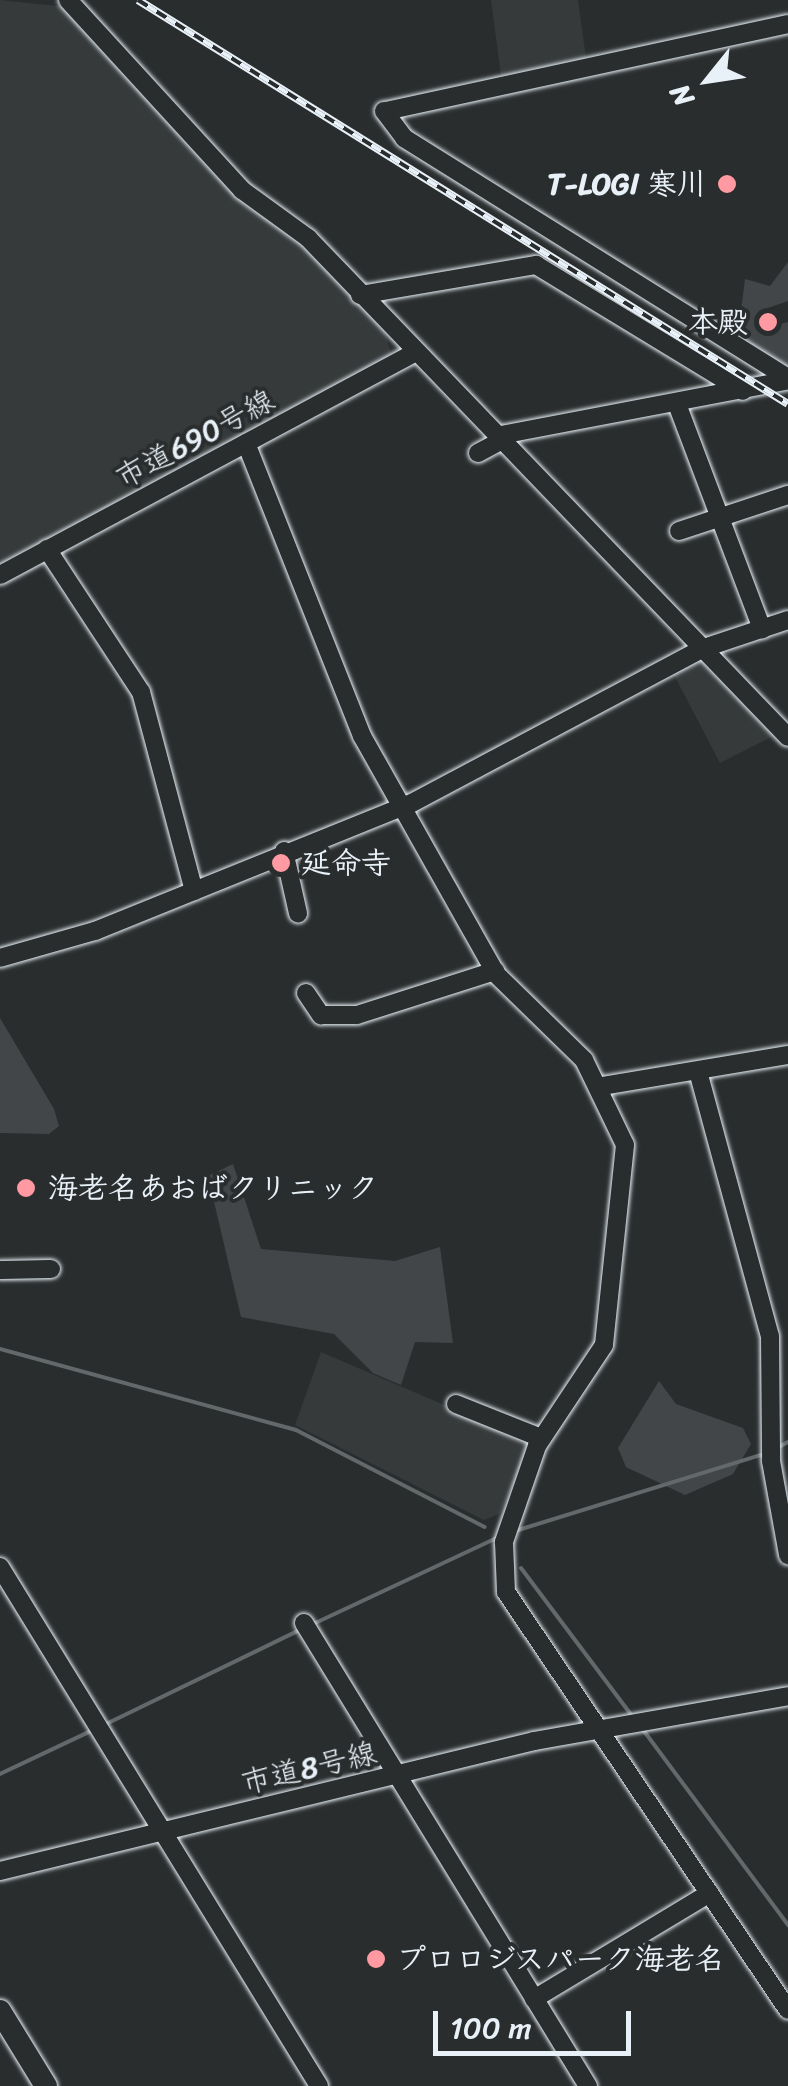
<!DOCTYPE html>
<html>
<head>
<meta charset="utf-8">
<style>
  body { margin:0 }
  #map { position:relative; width:788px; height:2086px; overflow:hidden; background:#2a2d2e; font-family:Sriracha,"Klee One",sans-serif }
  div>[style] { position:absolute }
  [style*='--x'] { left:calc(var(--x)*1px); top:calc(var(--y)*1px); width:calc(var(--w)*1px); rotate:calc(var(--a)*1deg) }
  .built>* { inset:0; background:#363a3b }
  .green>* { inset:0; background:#424648 }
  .stream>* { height:4px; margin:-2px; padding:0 2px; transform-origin:2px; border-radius:2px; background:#63686b }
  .roads { filter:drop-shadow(0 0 2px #e8f1f8) drop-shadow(0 0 2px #e8f1f8) }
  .minor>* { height:18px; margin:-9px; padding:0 9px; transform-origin:9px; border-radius:9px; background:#2a2d2e }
  .major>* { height:22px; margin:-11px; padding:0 11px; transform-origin:11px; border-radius:11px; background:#2a2d2e }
  .rail>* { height:8px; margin-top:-4px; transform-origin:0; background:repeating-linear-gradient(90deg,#2a2d2e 0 11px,#e8f1f8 0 22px); box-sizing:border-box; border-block:2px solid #e8f1f8 }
  .dots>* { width:28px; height:28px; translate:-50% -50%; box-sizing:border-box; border:5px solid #2a2d2e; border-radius:50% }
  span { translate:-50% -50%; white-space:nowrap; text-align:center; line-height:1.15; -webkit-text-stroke:8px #2a2d2e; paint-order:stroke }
  .poi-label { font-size:30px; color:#e8f1f8; font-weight:700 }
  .right { translate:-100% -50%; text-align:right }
  .left { translate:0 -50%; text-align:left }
  .street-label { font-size:30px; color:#e8f1f8 }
  .north { position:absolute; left:658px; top:30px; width:100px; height:100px; -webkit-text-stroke:8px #2a2d2e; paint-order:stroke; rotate:240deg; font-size:28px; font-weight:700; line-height:40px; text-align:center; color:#e8f1f8 }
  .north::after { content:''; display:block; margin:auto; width:35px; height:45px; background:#e8f1f8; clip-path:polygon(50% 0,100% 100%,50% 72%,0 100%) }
  .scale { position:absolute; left:433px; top:2011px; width:198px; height:45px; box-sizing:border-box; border:5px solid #e8f1f8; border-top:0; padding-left:12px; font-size:30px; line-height:35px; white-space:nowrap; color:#e8f1f8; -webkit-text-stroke:8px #2a2d2e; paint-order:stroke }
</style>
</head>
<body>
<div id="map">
  <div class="built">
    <i style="clip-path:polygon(0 0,67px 7px,383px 327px,392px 356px,0 563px)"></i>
    <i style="clip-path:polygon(491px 0,578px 0,586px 58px,501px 76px)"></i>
    <i style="clip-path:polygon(702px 654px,779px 733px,720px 763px,672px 671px)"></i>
    <i style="clip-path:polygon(321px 1352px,533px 1443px,499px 1514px,484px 1520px,295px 1425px)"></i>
  </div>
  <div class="green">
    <i style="clip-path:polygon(788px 262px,788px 301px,759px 311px,761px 329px,788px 322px,788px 371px,743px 339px,739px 327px,745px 279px,770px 286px)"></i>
    <i style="clip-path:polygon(0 1018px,54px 1109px,59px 1126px,49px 1134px,0 1133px)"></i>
    <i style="clip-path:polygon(233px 1164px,261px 1249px,395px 1261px,440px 1247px,453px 1343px,415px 1342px,401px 1385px,373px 1373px,334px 1334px,241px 1317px,208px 1176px)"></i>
    <i style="clip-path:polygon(659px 1381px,676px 1404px,743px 1428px,751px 1444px,733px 1474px,685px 1495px,626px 1467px,618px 1448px)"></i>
  </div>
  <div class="stream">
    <i style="--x:0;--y:1349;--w:307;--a:15.3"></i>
    <i style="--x:296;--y:1430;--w:212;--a:27.2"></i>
    <i style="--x:777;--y:1448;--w:13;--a:-29"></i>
    <i style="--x:515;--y:1531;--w:261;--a:-17.2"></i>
    <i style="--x:521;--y:1568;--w:185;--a:53.1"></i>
    <i style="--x:311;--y:1625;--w:205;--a:-25.1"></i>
    <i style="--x:104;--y:1725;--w:220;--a:-25.9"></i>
    <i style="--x:641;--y:1727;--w:247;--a:53.4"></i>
    <i style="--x:0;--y:1774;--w:105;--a:-25.3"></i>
  </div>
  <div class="roads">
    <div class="minor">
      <i style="--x:68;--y:0;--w:258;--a:47.5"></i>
      <i style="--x:242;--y:190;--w:82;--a:36"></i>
      <i style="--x:308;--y:238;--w:692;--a:46.11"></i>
      <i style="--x:788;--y:24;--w:413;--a:167.8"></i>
      <i style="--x:384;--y:111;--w:34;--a:53"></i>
      <i style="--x:404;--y:138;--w:453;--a:32"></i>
      <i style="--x:360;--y:295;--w:179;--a:-9.7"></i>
      <i style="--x:536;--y:265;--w:242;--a:31.3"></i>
      <i style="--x:677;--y:404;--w:241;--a:69.3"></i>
      <i style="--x:501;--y:435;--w:292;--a:-10.8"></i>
      <i style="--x:246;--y:443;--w:315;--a:68.4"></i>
      <i style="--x:362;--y:736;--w:273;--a:60.6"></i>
      <i style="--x:496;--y:974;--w:123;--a:44.3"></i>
      <i style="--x:584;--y:1060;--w:94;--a:64.2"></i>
      <i style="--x:625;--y:1145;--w:201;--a:96"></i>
      <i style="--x:604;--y:1345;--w:121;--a:123.6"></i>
      <i style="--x:537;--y:1446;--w:102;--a:109"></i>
      <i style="--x:504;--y:1542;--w:50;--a:87.7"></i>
      <i style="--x:506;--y:1592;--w:504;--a:55.99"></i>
      <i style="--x:478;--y:453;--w:30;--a:-28"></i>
      <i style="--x:679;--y:531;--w:115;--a:-18.3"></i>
      <i style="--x:47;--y:549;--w:171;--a:56.7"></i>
      <i style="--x:141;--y:692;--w:206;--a:75.1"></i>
      <i style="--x:0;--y:575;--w:472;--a:-28.2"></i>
      <i style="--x:284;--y:851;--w:64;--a:77.3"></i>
      <i style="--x:0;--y:958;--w:99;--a:-15.9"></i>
      <i style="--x:95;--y:931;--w:340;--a:-22"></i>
      <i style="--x:410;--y:804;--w:333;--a:-28"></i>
      <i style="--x:704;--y:648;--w:89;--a:-18.4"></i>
      <i style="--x:306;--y:993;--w:27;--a:56"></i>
      <i style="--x:321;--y:1015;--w:36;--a:0"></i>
      <i style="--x:357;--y:1015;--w:145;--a:-17.7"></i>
      <i style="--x:699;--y:1075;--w:270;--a:74.8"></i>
      <i style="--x:770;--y:1336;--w:125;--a:89.5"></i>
      <i style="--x:771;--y:1461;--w:96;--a:79.7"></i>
      <i style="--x:603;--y:1086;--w:188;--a:-9.5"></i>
      <i style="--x:0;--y:1270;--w:51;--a:-1.1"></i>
      <i style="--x:456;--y:1404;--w:92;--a:21.8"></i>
      <i style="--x:0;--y:1567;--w:609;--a:58.42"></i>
      <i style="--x:304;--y:1623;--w:543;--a:58.48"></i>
      <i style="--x:0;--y:1871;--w:550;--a:-13.68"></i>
      <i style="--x:534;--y:1741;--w:258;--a:-10"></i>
      <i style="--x:534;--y:1999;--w:205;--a:-31.1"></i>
    </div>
    <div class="major">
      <i style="--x:0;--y:2011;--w:88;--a:58.5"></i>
    </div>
  </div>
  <div class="rail">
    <i style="--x:138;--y:0;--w:765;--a:31.86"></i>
  </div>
  <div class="dots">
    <i style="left:727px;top:184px;background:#ff9aa2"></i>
    <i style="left:768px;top:322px;background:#ff9aa2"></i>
    <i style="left:281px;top:863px;background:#ff9aa2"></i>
    <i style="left:26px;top:1188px;background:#ff9aa2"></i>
    <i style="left:376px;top:1959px;background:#ff9aa2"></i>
  </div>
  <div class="poi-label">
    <span class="right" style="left:707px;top:184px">T-LOGI 寒川</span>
    <span class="right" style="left:748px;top:322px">本殿</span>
    <span class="left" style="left:301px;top:863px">延命寺</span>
    <span class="left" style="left:48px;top:1188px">海老名あおばクリニック</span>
    <span class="left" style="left:396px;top:1959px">プロロジスパーク海老名</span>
  </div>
  <div class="street-label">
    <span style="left:195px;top:439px;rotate:-28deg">市道690号線</span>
    <span style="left:309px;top:1768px;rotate:-13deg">市道8号線</span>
  </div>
  <div class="north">N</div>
  <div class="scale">100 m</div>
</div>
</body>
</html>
